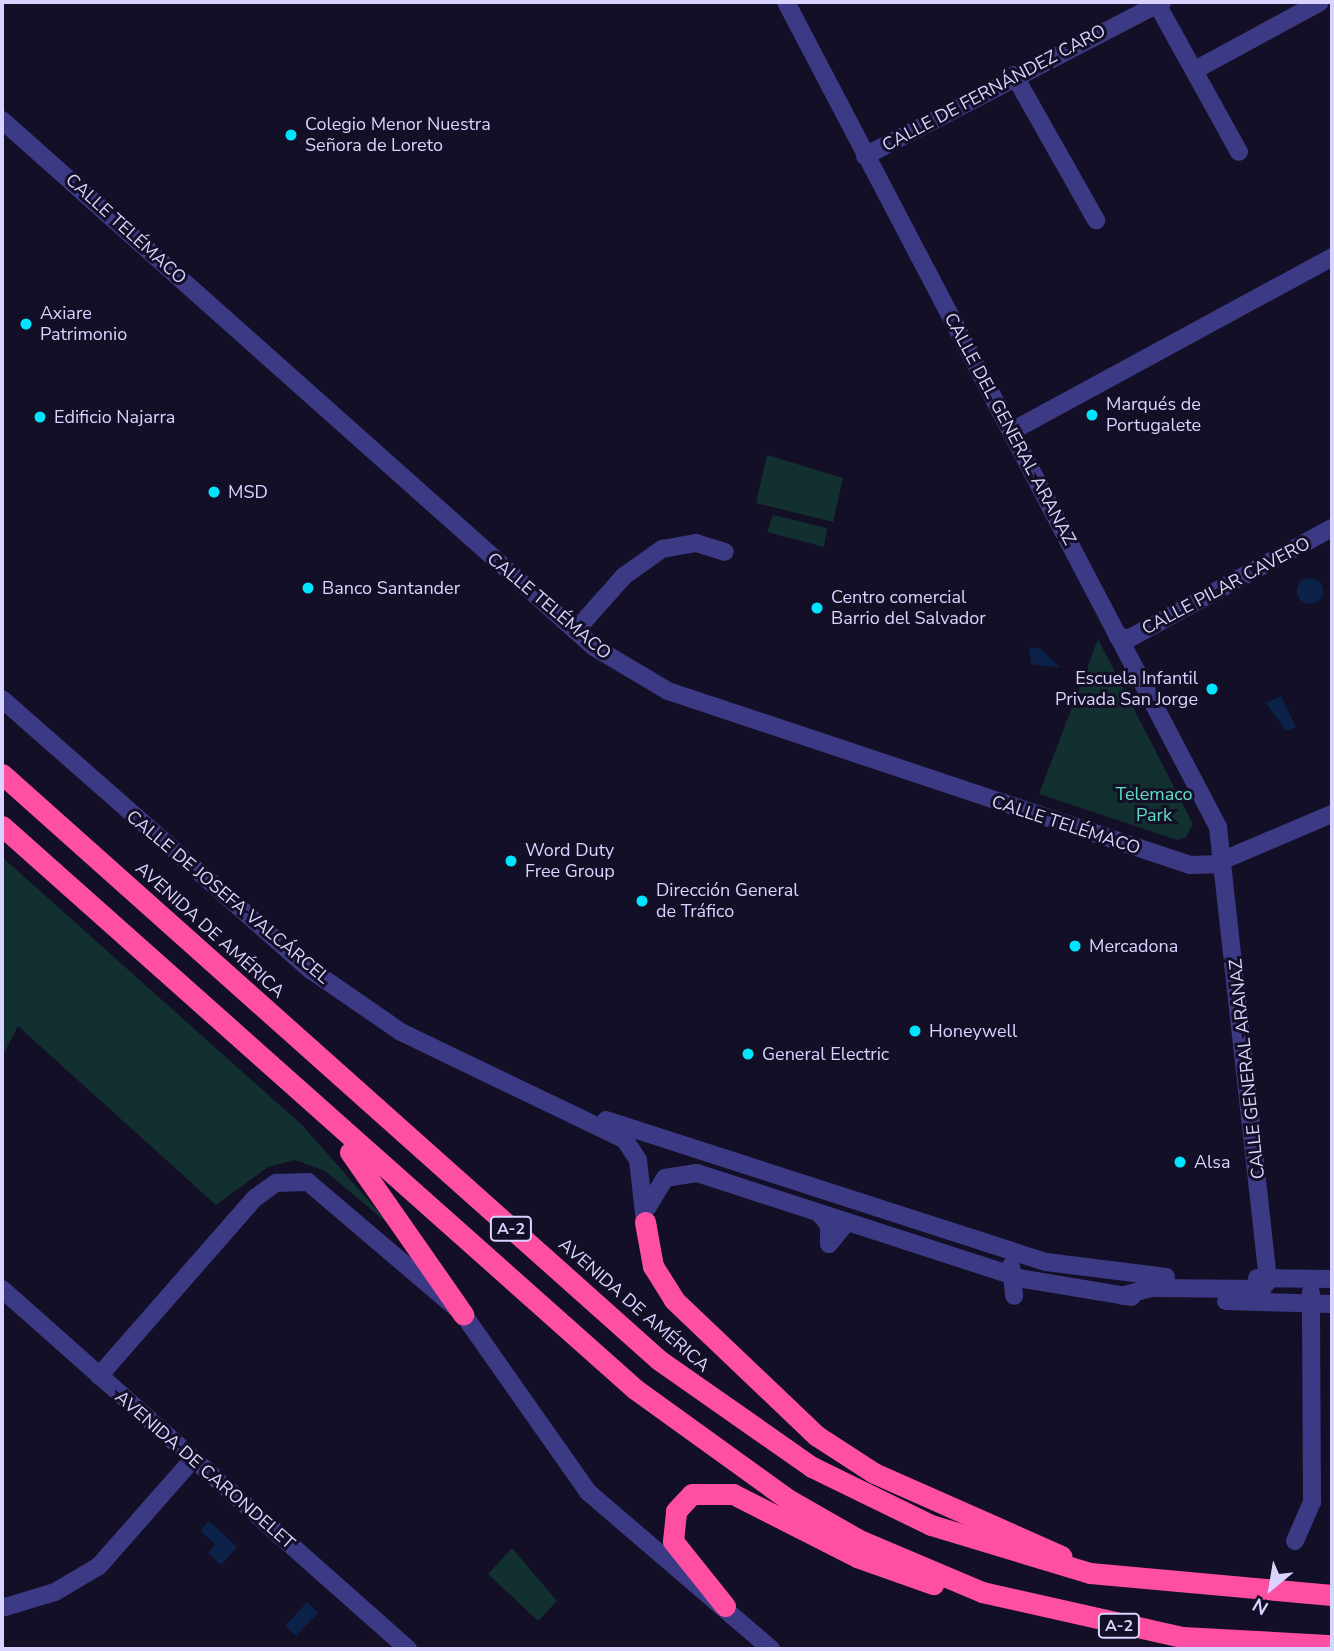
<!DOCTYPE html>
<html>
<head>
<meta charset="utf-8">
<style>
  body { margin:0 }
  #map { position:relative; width:1334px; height:1651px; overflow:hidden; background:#130f26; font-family:"Nunito Sans",sans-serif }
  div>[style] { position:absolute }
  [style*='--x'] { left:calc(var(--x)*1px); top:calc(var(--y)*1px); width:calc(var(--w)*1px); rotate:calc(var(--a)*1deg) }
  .green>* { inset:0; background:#12302f }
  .water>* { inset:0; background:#0c2248 }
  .round { border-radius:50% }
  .minor>* { height:18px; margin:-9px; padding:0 9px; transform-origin:9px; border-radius:9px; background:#3d3a85 }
  .highway>* { height:21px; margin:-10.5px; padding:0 10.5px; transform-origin:10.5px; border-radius:10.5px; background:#ff4fa3 }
  .dots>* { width:19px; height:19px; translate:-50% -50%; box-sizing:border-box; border:4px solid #130f26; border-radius:50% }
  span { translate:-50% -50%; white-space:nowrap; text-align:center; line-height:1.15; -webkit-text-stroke:6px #130f26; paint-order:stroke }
  .shield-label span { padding:2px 5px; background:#130f26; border:2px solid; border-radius:5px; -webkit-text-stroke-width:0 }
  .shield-label { font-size:16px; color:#d9d4ff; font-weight:700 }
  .street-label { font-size:18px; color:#d9d4ff }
  .poi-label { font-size:18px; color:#d9d4ff }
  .left { translate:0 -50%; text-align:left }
  .right { translate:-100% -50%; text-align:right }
  .park-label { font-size:18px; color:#5fe0c0 }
  .frame { position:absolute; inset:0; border:4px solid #d9d4ff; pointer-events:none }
  .north { position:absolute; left:1236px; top:1553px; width:70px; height:70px; -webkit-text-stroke:5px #130f26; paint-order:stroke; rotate:210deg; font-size:19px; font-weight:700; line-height:28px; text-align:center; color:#d9d4ff }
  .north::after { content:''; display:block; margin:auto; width:24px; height:32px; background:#d9d4ff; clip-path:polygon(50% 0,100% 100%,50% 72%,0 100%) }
</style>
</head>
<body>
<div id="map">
  <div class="green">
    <i style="clip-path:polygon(767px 455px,843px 478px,833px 522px,756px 503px)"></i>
    <i style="clip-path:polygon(773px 515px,827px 528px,824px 547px,767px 532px)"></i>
    <i style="clip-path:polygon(1098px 639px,1193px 824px,1186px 837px,1177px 840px,1039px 794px)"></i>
    <i style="clip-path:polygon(2px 857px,303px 1126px,391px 1226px,325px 1171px,295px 1160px,268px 1167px,216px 1205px,18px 1026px,2px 1057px)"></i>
    <i style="clip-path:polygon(512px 1548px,557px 1601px,538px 1621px,488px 1574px)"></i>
  </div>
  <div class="water">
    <i class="round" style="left:1297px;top:578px;width:26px;height:26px"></i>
    <i style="clip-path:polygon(1029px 647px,1040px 648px,1060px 668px,1031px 664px)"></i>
    <i style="clip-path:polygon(1281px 696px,1296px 727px,1286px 731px,1266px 703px)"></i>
    <i style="clip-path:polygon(209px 1521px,237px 1547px,221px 1565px,208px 1553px,215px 1544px,200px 1531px)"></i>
    <i style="clip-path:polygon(307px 1602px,318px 1613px,296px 1636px,285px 1626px)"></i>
  </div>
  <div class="minor">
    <i style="--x:786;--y:2;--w:931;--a:62.36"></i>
    <i style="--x:1218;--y:827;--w:457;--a:83.7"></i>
    <i style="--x:1268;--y:1281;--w:10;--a:127"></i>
    <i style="--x:1262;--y:1289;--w:111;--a:-179.5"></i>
    <i style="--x:1151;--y:1288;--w:30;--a:165"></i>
    <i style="--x:1157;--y:4;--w:169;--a:61"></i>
    <i style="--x:1195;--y:70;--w:142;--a:-28.5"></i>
    <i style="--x:1014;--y:75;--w:167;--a:60.5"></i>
    <i style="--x:2;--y:120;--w:793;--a:41.68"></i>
    <i style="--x:594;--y:647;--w:86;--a:30.7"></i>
    <i style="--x:668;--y:691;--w:550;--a:18.43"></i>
    <i style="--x:1190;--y:865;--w:24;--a:-2"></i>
    <i style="--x:1214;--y:864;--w:128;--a:-23"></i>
    <i style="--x:865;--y:156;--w:335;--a:-27.4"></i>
    <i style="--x:1012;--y:431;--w:364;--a:-28.5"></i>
    <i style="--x:576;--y:630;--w:72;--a:-48.4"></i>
    <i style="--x:624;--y:576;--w:47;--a:-35.4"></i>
    <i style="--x:662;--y:549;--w:35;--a:-10"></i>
    <i style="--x:696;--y:543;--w:30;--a:17"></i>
    <i style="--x:1118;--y:637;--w:12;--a:5"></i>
    <i style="--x:1130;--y:638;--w:230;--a:-28.6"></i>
    <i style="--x:2;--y:699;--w:411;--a:41.3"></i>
    <i style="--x:311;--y:970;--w:109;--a:34.6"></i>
    <i style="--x:401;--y:1032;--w:249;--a:25.7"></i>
    <i style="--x:625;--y:1140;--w:24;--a:57"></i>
    <i style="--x:638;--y:1160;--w:62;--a:83.6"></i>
    <i style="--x:606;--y:1120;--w:462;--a:17.9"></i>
    <i style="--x:1046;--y:1262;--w:121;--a:7.1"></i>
    <i style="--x:647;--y:1208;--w:35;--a:-59"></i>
    <i style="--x:665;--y:1178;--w:32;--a:-9"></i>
    <i style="--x:697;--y:1173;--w:344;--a:18"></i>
    <i style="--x:1024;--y:1279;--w:109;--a:9.5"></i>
    <i style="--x:819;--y:1213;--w:16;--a:50"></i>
    <i style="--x:829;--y:1225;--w:19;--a:90"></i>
    <i style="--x:829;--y:1244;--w:28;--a:-51"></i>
    <i style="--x:1011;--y:1266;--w:30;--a:84"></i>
    <i style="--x:1257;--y:1278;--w:75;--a:0.8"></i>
    <i style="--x:2;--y:1289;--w:543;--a:41.56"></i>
    <i style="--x:1226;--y:1301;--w:106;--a:1.6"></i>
    <i style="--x:99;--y:1376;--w:237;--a:-48.8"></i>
    <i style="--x:255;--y:1198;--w:26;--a:-36"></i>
    <i style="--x:276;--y:1183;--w:32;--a:-2"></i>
    <i style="--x:308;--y:1182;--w:204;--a:40.4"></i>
    <i style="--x:463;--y:1314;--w:218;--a:54.9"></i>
    <i style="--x:588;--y:1492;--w:241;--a:40.6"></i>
    <i style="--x:1295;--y:1541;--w:43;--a:-66.4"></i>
    <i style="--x:1312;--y:1502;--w:210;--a:-90.3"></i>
    <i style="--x:2;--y:1608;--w:55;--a:-16.8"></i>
    <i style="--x:55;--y:1592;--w:51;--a:-30.6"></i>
    <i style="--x:99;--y:1566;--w:142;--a:-48.7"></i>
  </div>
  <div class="highway">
    <i style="--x:2;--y:774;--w:880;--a:41.73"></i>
    <i style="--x:659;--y:1360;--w:187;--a:35"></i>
    <i style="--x:812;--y:1467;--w:132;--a:26"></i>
    <i style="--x:931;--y:1525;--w:166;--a:16.8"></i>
    <i style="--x:1090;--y:1573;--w:243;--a:5.2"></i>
    <i style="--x:2;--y:826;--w:847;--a:41.65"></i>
    <i style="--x:635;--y:1389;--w:186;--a:35.8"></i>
    <i style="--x:786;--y:1498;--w:84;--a:29.9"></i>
    <i style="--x:859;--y:1540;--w:134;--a:22.9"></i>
    <i style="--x:982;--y:1592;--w:205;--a:12.7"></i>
    <i style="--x:1182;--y:1637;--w:150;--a:3.1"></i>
    <i style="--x:350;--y:1152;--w:198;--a:55.1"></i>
    <i style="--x:645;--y:1222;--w:45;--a:79.7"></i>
    <i style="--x:653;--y:1266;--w:40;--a:58"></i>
    <i style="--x:674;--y:1300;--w:197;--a:43.6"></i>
    <i style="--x:817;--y:1436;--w:68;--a:33"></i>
    <i style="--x:874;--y:1473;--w:205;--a:23.9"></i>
    <i style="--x:725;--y:1606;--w:83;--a:-128.7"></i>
    <i style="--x:673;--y:1541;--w:30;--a:-84"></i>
    <i style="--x:676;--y:1511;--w:23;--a:-47"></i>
    <i style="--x:692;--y:1494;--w:41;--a:0"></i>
    <i style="--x:733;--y:1494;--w:139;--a:26.9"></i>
    <i style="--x:857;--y:1557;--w:81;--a:19.6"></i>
  </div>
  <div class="dots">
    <i style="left:291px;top:135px;background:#00e5ff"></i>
    <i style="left:26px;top:324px;background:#00e5ff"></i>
    <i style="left:1092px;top:415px;background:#00e5ff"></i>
    <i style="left:40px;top:417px;background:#00e5ff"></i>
    <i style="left:214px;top:492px;background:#00e5ff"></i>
    <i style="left:308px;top:588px;background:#00e5ff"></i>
    <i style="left:817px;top:608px;background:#00e5ff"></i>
    <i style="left:1212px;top:689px;background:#00e5ff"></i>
    <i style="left:511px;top:861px;background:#00e5ff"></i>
    <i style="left:642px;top:901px;background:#00e5ff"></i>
    <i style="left:1075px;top:946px;background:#00e5ff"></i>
    <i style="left:915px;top:1031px;background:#00e5ff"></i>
    <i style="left:748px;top:1054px;background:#00e5ff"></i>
    <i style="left:1180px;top:1162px;background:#00e5ff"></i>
  </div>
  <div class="shield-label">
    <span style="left:511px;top:1229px">A-2</span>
    <span style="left:1119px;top:1626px">A-2</span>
  </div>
  <div class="street-label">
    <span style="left:994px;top:88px;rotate:-28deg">CALLE DE FERNÁNDEZ CARO</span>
    <span style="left:126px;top:229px;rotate:42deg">CALLE TELÉMACO</span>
    <span style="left:1010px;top:429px;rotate:62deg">CALLE DEL GENERAL ARANAZ</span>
    <span style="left:1226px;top:586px;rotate:-28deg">CALLE PILAR CAVERO</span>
    <span style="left:549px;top:606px;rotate:40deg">CALLE TELÉMACO</span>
    <span style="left:1066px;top:825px;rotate:18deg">CALLE TELÉMACO</span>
    <span style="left:228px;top:897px;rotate:40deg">CALLE DE JOSEFA VALCÁRCEL</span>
    <span style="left:210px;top:930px;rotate:42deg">AVENIDA DE AMÉRICA</span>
    <span style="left:1247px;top:1069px;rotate:-96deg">CALLE GENERAL ARANAZ</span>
    <span style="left:634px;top:1305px;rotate:41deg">AVENIDA DE AMÉRICA</span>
    <span style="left:205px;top:1470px;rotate:41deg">AVENIDA DE CARONDELET</span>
  </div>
  <div class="poi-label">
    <span class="left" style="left:305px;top:135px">Colegio Menor Nuestra<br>Señora de Loreto</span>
    <span class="left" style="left:40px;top:324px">Axiare<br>Patrimonio</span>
    <span class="left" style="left:1106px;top:415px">Marqués de<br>Portugalete</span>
    <span class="left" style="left:54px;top:417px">Edificio Najarra</span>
    <span class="left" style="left:228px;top:492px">MSD</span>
    <span class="left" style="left:322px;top:588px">Banco Santander</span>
    <span class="left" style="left:831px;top:608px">Centro comercial<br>Barrio del Salvador</span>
    <span class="right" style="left:1198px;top:689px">Escuela Infantil<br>Privada San Jorge</span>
    <span class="left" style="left:525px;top:861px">Word Duty<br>Free Group</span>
    <span class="left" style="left:656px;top:901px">Dirección General<br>de Tráfico</span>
    <span class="left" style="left:1089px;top:946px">Mercadona</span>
    <span class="left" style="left:929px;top:1031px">Honeywell</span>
    <span class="left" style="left:762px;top:1054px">General Electric</span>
    <span class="left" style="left:1194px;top:1162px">Alsa</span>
  </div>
  <div class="park-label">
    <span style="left:1154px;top:805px">Telemaco<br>Park</span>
  </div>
  <div class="frame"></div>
  <div class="north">N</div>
</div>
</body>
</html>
